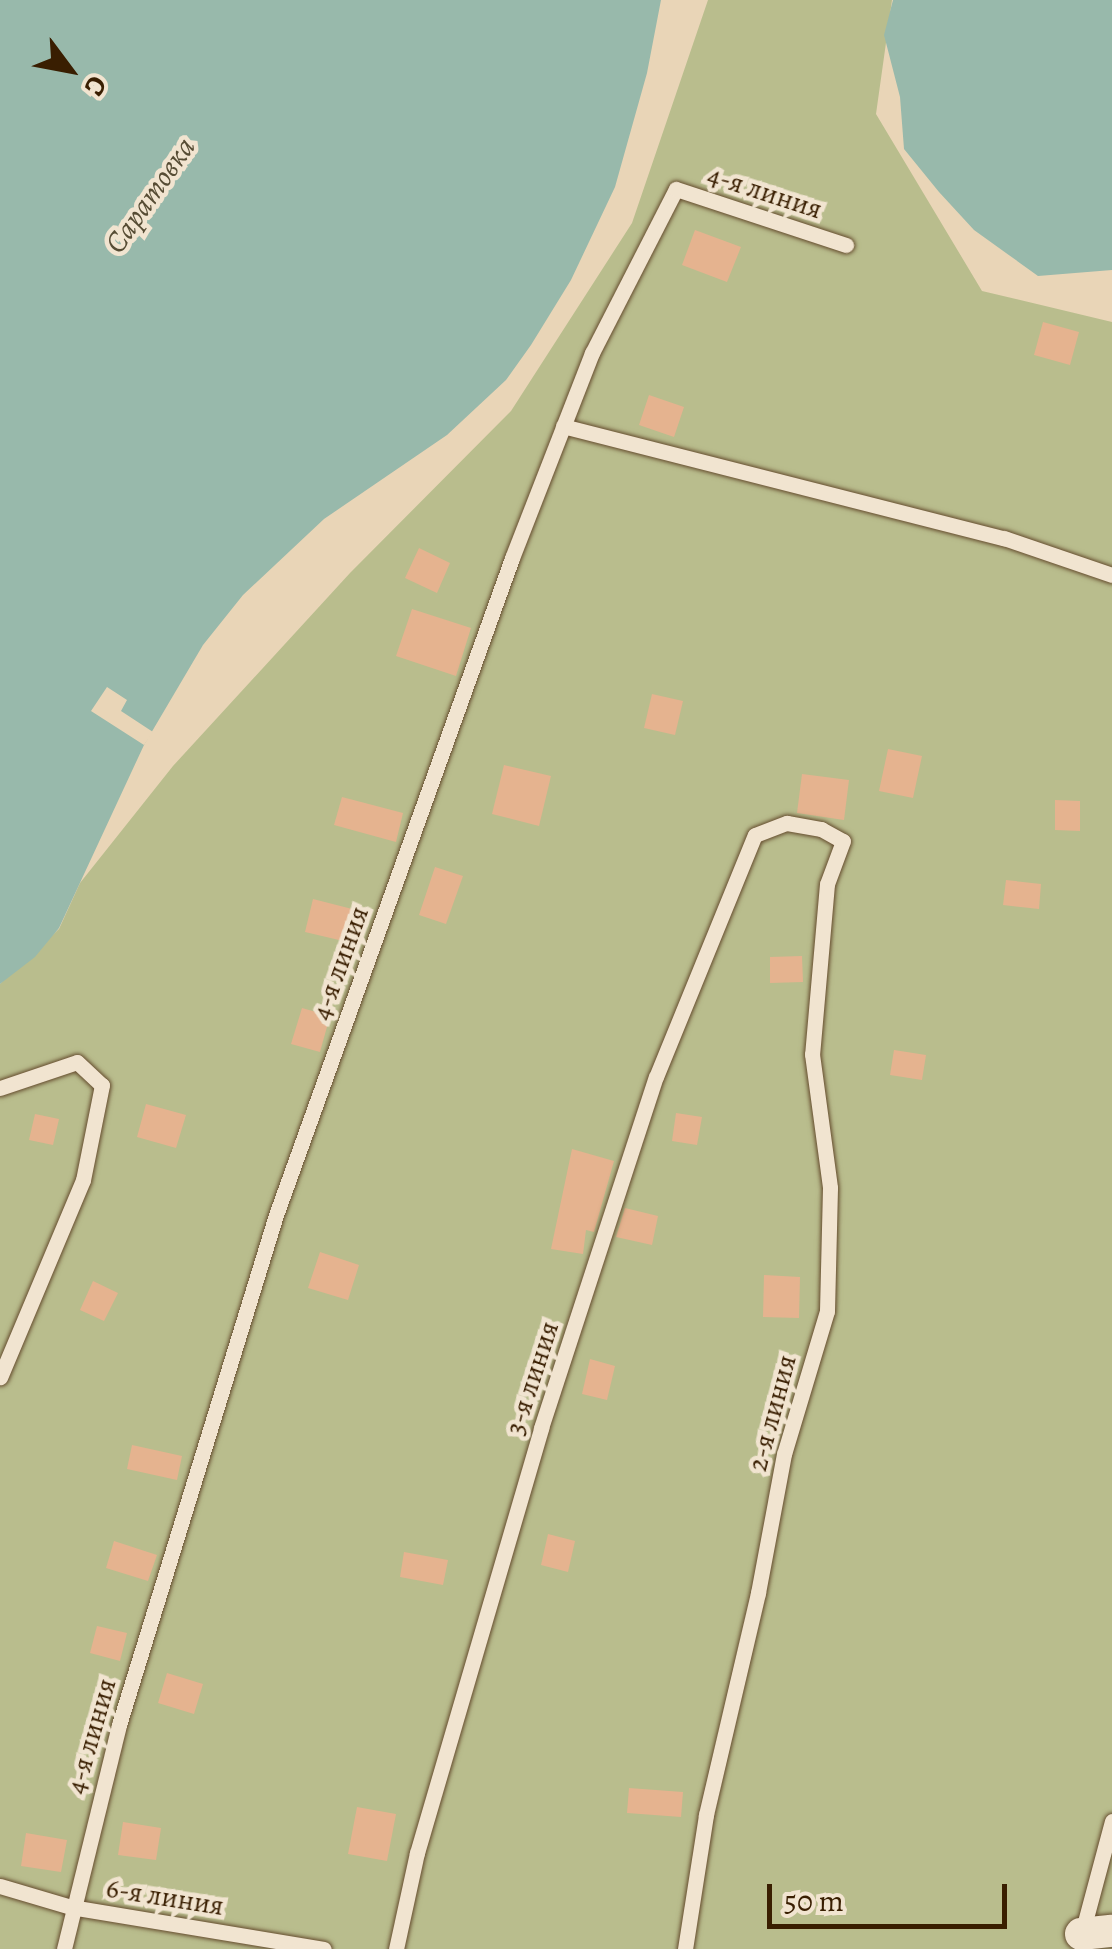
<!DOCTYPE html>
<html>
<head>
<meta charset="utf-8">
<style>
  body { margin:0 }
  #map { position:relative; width:1112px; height:1949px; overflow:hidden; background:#e9d5b7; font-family:Alegreya,serif }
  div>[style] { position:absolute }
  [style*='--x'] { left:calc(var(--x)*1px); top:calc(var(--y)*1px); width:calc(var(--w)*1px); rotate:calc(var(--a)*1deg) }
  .green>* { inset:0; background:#b9bd8d }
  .water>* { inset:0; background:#98b9ab }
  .pier>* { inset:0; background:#e9d5b7 }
  .building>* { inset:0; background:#e5b38f }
  .roads { filter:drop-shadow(0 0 2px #654c2e) drop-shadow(0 0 2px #654c2e) }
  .service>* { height:15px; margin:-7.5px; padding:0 7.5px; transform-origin:7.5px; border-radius:7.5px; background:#f1e4d0 }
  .minor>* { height:32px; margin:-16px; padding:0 16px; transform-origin:16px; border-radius:16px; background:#f1e4d0 }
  span { translate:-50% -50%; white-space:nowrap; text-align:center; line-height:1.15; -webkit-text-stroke:9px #f1e4d0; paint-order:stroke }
  .street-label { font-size:28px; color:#391e01 }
  .water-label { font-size:30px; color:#564c34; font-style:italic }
  .north { position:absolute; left:20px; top:20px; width:100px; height:100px; -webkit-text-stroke:8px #f1e4d0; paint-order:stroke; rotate:122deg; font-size:28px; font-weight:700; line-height:40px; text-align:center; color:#391e01 }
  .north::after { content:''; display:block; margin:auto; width:35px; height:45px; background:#391e01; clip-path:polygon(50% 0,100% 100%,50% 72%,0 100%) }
  .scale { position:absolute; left:767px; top:1884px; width:240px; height:45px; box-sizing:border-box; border:5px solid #391e01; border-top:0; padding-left:12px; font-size:30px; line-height:35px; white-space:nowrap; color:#391e01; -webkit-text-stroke:8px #f1e4d0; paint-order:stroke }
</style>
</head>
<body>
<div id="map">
  <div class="green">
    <i style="clip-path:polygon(708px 0,892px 0,876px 114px,982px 291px,1112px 322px,1112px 1949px,0 1949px,0 984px,59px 929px,80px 883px,173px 766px,350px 573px,511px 411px,632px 223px)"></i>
  </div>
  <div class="water">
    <i style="clip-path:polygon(0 0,661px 0,647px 73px,615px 187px,571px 280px,531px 345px,506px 380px,447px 435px,324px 519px,243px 595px,203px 645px,144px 745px,59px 928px,35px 957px,0 984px)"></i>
    <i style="clip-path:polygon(893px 0,1112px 0,1112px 270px,1038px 276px,974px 230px,939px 192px,904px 149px,900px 97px,884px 35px)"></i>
  </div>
  <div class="pier">
    <i style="clip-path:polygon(107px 687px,127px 700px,121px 711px,153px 732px,144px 745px,91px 711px)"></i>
  </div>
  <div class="building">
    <i style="clip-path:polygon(695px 230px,741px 247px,727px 282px,682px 265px)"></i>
    <i style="clip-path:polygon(1043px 322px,1079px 332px,1070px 365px,1034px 355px)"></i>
    <i style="clip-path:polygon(649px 395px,684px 407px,674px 437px,639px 425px)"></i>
    <i style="clip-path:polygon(419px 548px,450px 563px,437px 593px,405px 578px)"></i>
    <i style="clip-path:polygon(412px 609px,471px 628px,456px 676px,396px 656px)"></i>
    <i style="clip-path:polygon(652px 694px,683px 701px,675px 735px,644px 728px)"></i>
    <i style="clip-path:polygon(888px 749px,922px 756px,913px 798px,879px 791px)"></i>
    <i style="clip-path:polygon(504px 765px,551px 776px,539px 826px,492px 814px)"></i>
    <i style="clip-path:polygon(802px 774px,849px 780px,844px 820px,797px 813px)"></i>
    <i style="clip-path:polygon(342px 797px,403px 813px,396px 842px,334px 825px)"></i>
    <i style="clip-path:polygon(1055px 800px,1080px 801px,1080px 831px,1055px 830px)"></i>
    <i style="clip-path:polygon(435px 867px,463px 876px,446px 924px,419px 915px)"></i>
    <i style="clip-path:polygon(1006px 880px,1041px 884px,1039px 909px,1003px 905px)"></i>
    <i style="clip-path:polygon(313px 899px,364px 912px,356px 944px,305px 932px)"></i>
    <i style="clip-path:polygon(802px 956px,803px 982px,770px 983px,770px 957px)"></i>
    <i style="clip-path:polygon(302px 1008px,330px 1016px,320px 1052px,291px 1044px)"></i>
    <i style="clip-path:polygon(894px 1050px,926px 1055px,922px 1080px,890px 1075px)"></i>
    <i style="clip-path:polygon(146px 1104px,186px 1115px,176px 1148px,137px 1137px)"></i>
    <i style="clip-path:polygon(676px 1113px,702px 1117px,697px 1145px,672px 1141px)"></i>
    <i style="clip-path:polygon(35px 1114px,59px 1119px,53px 1145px,29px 1140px)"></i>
    <i style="clip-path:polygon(572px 1149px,614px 1161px,594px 1232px,586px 1230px,583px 1254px,551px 1249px)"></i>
    <i style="clip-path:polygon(625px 1208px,658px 1216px,652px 1245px,616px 1237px)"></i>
    <i style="clip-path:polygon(320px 1252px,359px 1265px,348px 1300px,308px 1288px)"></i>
    <i style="clip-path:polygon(764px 1275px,800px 1277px,799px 1318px,763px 1317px)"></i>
    <i style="clip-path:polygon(93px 1281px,118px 1293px,104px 1321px,80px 1310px)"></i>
    <i style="clip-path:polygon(590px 1359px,615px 1366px,607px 1400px,582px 1394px)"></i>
    <i style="clip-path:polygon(132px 1445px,182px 1456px,177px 1480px,127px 1469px)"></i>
    <i style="clip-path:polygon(548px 1534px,575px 1541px,568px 1572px,541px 1565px)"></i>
    <i style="clip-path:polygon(114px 1541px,157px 1555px,148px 1581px,106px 1568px)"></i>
    <i style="clip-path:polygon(404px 1552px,448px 1560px,443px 1585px,400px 1577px)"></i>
    <i style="clip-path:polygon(97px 1626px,127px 1633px,120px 1661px,90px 1653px)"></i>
    <i style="clip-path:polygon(167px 1673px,203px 1684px,194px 1714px,158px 1703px)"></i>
    <i style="clip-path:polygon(629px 1788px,683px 1792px,681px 1817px,627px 1813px)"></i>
    <i style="clip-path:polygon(357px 1807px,396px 1814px,387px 1861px,348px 1854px)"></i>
    <i style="clip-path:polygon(123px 1822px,161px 1828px,156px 1860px,118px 1855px)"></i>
    <i style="clip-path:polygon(26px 1833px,67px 1840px,61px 1872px,21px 1866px)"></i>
  </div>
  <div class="roads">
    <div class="service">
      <i style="--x:563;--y:426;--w:455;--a:14.3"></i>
      <i style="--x:1004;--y:538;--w:114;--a:18.9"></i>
      <i style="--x:0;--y:1088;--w:81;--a:-18.7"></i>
      <i style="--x:77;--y:1062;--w:34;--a:43"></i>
      <i style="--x:102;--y:1085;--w:97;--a:101.3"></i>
      <i style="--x:83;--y:1180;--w:214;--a:112.8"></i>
      <i style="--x:0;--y:1886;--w:74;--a:16.5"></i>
      <i style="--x:71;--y:1907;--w:256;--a:9.4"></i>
      <i style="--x:1082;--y:1933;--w:116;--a:-75"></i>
      <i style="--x:64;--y:1949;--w:231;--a:-76.2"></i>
      <i style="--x:119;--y:1725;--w:534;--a:-72.89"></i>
      <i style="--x:276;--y:1215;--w:698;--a:-70.24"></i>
      <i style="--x:512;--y:558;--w:220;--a:-68.7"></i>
      <i style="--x:592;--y:353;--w:184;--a:-62.9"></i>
      <i style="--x:676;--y:189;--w:179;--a:18.2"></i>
      <i style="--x:396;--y:1949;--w:98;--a:-77.7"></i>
      <i style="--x:417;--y:1853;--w:443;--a:-73.7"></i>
      <i style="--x:541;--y:1428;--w:369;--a:-71.9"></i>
      <i style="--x:656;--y:1077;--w:261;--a:-67.8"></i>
      <i style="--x:755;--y:835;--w:34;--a:-21"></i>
      <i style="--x:787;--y:823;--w:35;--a:10"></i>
      <i style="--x:821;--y:829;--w:25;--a:29"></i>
      <i style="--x:843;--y:841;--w:46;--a:110.4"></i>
      <i style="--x:827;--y:884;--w:171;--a:95"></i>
      <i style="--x:812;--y:1054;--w:135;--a:82.3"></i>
      <i style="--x:830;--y:1188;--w:123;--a:91.4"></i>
      <i style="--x:827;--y:1311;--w:149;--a:106.7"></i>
      <i style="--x:784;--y:1454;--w:141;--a:100.6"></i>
      <i style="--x:758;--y:1593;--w:228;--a:103.2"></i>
      <i style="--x:706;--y:1815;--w:136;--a:98.9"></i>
    </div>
    <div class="minor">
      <i style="--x:1081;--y:1934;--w:31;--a:-6"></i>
    </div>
  </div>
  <div class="street-label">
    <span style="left:765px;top:192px;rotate:18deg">4-я линия</span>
    <span style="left:340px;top:963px;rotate:-70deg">4-я линия</span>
    <span style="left:532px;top:1378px;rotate:-72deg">3-я линия</span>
    <span style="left:772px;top:1413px;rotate:-75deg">2-я линия</span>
    <span style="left:91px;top:1736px;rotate:-74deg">4-я линия</span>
    <span style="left:165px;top:1897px;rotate:9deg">6-я линия</span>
  </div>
  <div class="water-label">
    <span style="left:150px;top:195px;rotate:-55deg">Саратовка</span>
  </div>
  <div class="north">С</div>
  <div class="scale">50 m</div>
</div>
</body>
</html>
